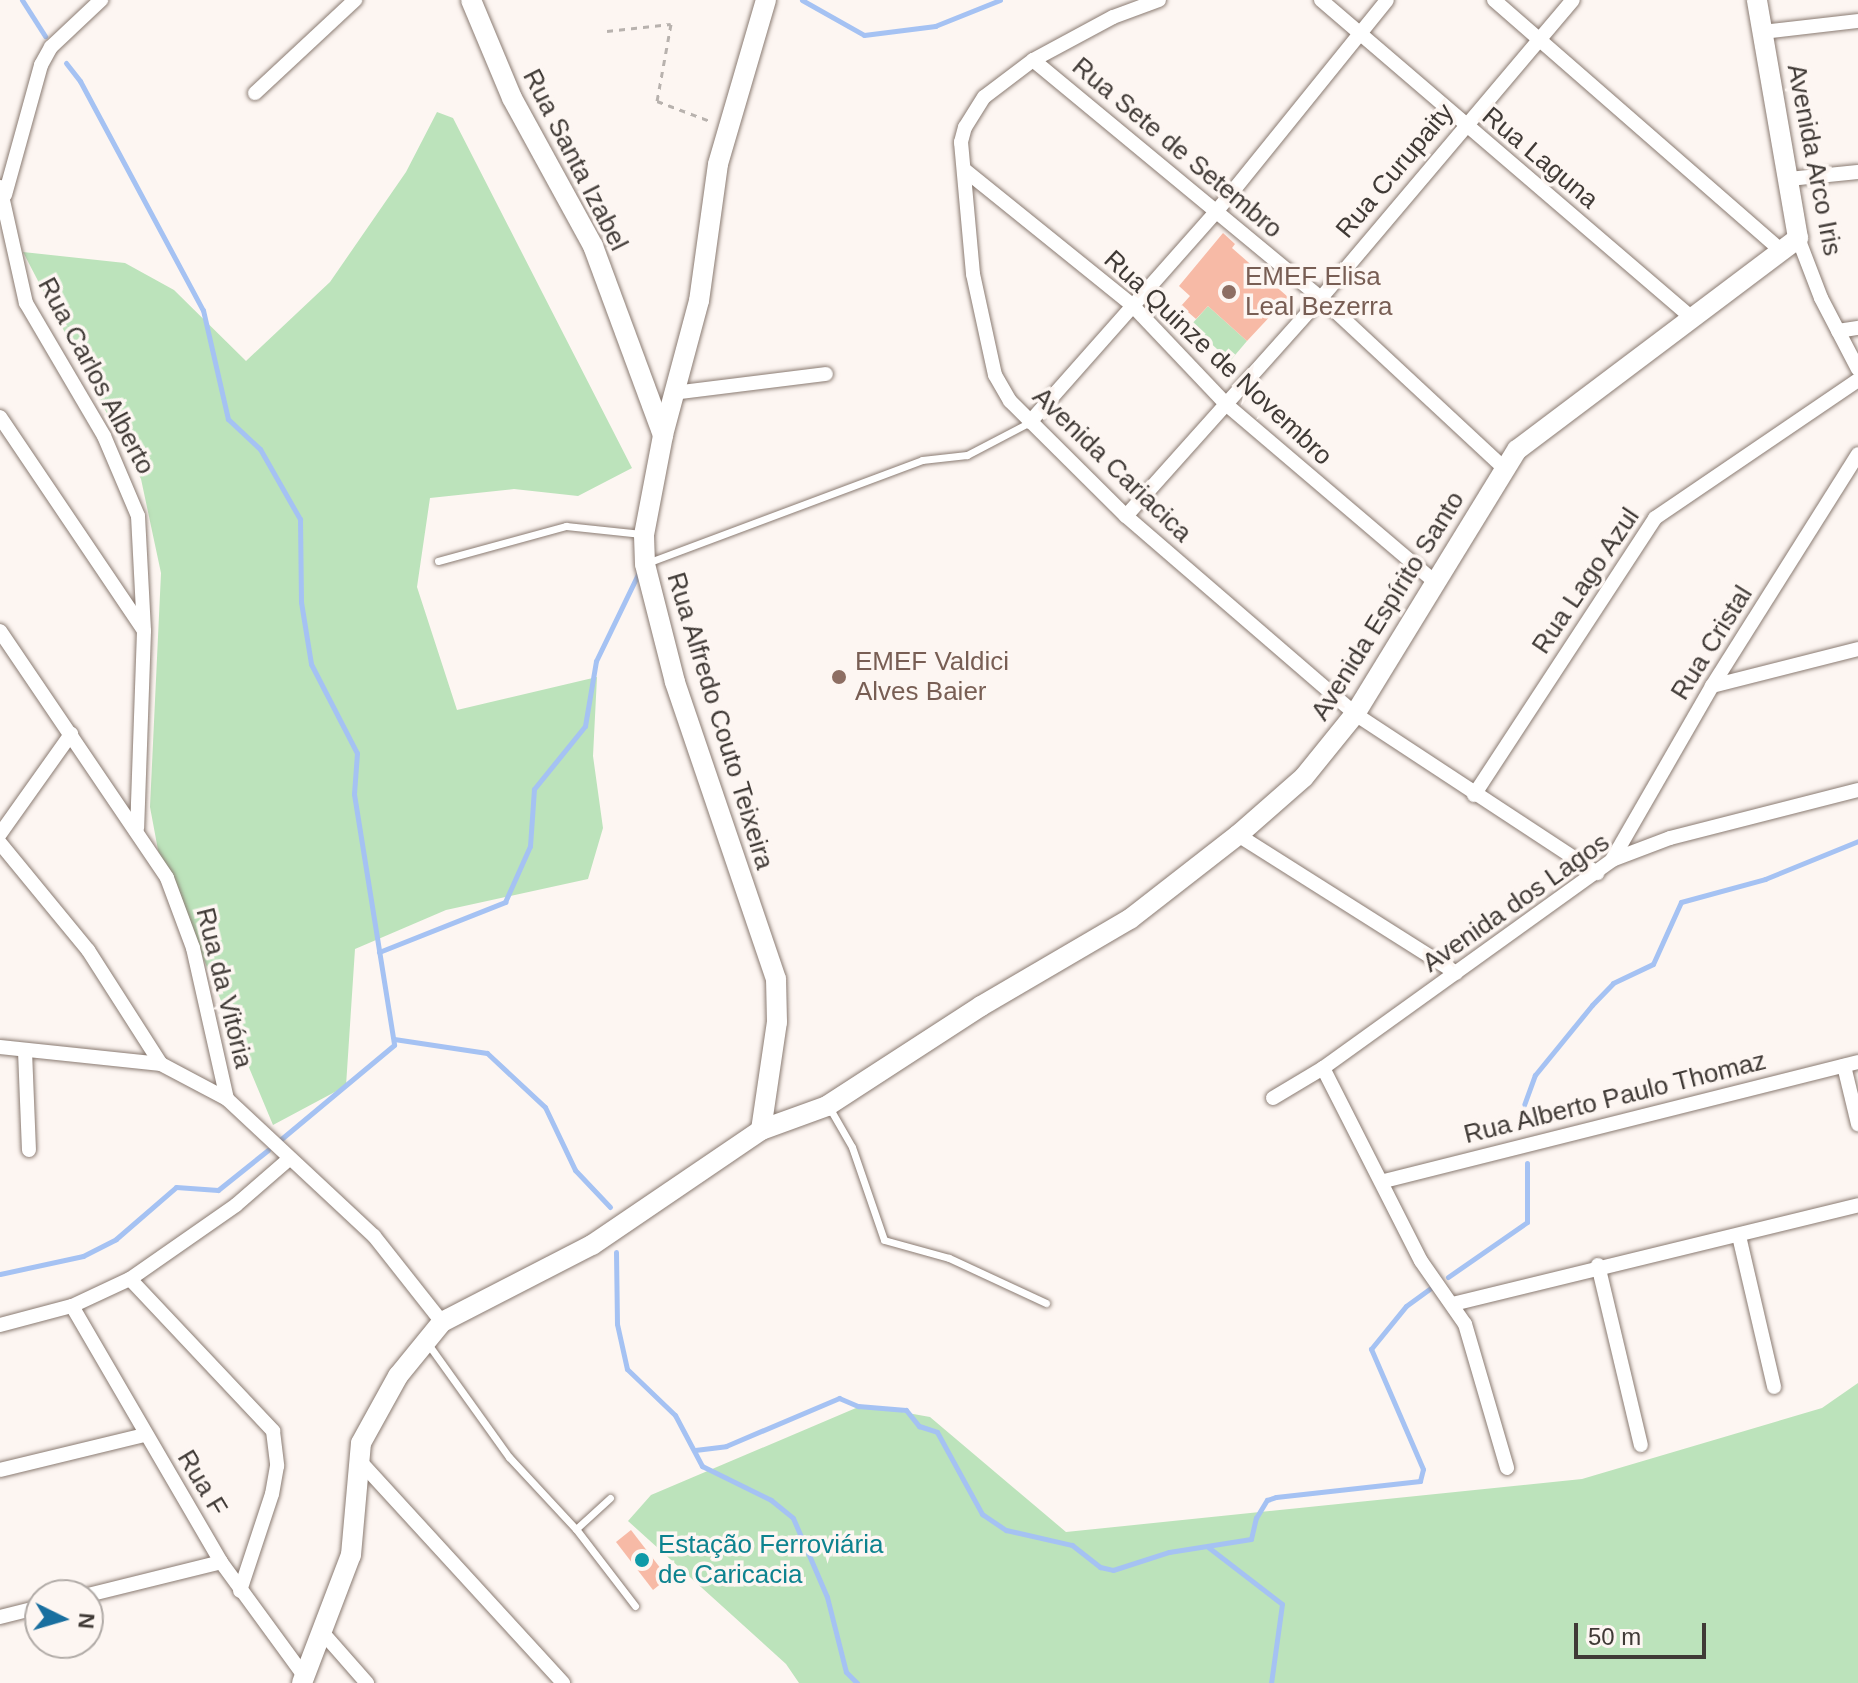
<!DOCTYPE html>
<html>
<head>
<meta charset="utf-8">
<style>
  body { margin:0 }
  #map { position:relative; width:1858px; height:1683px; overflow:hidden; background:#fdf6f2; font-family:Arial,sans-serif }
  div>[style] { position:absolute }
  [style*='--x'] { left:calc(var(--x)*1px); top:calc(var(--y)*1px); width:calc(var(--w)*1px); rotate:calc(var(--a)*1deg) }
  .green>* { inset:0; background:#bce3bb }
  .stream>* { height:5px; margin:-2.5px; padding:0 2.5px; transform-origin:2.5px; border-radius:2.5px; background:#a5c2f3 }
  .building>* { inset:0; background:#f7baa6 }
  .path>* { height:3px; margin-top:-1.5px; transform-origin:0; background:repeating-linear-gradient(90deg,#b8b2ae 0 6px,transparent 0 12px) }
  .roads { filter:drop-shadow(0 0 2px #8a7b72) drop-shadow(0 0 2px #8a7b72) }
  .lane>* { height:7px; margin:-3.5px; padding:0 3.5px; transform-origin:3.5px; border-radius:3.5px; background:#fff }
  .street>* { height:14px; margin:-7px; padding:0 7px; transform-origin:7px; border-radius:7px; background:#fff }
  .secondary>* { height:20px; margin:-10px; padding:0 10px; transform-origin:10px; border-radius:10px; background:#fff }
  .dots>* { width:22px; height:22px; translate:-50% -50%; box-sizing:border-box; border:4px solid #fdf6f2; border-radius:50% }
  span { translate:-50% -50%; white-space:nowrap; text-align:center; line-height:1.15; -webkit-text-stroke:7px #fdf6f2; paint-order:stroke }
  .street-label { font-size:26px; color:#403a36 }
  .education-label { font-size:26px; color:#785e54 }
  .left { translate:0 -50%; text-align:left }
  .culture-label { font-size:26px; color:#0d838f }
  .north { position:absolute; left:24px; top:1579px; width:80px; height:80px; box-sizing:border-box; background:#fdf6f2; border:2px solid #b1aba7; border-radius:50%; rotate:95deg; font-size:22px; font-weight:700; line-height:32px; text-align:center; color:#403a36 }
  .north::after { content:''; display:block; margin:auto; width:28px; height:36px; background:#196f9f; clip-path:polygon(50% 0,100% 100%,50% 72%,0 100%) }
  .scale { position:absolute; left:1574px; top:1623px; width:132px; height:36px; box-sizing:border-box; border:4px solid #403a36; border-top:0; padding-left:10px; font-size:24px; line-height:28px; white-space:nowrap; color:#403a36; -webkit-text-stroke:6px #fdf6f2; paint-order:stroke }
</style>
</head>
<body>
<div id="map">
  <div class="green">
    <i style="clip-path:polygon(437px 112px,453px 118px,632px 468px,578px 496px,514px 489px,430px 498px,417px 587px,457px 710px,597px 677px,593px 756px,603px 828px,588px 879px,446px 910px,355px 949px,346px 1086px,273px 1125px,158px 850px,150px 807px,161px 573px,141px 479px,23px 252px,125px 263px,174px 290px,246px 361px,330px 282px,406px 172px)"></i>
    <i style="clip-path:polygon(1208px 306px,1247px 341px,1230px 361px,1191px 325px)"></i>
    <i style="clip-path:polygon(1858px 1383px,1858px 1683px,799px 1683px,786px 1664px,628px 1521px,651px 1495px,863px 1405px,930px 1417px,1066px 1532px,1582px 1479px,1822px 1408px)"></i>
  </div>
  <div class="stream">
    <i style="--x:22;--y:0;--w:43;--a:57.4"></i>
    <i style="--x:802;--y:0;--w:71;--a:29.4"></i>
    <i style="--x:864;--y:35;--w:72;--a:-7.2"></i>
    <i style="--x:935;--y:26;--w:70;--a:-21.8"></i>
    <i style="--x:66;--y:63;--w:23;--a:52"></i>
    <i style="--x:80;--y:81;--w:260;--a:61.8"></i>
    <i style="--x:203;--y:310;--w:112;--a:77.1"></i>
    <i style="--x:228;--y:419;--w:44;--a:43.2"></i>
    <i style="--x:260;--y:449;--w:81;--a:60.3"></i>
    <i style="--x:300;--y:519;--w:83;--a:89.3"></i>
    <i style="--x:301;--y:602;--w:63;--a:80.8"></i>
    <i style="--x:311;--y:664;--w:100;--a:62.7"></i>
    <i style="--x:357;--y:753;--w:41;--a:94.2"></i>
    <i style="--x:354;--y:794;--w:254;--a:80.9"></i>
    <i style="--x:394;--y:1045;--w:148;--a:140.2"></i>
    <i style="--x:379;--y:952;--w:136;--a:-21.6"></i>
    <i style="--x:505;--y:902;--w:61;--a:-65.9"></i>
    <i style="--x:530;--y:846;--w:57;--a:-86"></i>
    <i style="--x:534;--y:789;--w:81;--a:-51"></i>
    <i style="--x:585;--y:726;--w:66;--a:-80.4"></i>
    <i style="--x:596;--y:661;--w:99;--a:-64.2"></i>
    <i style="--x:394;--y:1039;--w:94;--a:8.6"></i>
    <i style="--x:487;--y:1053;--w:79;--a:43"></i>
    <i style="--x:545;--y:1107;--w:70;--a:64.5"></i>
    <i style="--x:575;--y:1170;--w:51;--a:46.6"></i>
    <i style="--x:1524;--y:1105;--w:32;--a:-70"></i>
    <i style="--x:1535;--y:1075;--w:90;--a:-50.8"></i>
    <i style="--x:1592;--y:1005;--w:30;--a:-46"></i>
    <i style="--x:1613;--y:983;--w:44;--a:-25.4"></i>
    <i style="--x:1653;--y:964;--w:68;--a:-65.7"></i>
    <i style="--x:1681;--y:902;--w:87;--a:-15.3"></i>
    <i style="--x:1765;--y:879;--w:100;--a:-22.2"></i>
    <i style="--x:616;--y:1252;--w:72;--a:89.2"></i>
    <i style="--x:617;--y:1324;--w:46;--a:77.5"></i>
    <i style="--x:627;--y:1369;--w:66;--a:43.8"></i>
    <i style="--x:675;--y:1415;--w:58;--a:62.1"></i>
    <i style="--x:702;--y:1466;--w:77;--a:26.2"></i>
    <i style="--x:771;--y:1500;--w:28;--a:39"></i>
    <i style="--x:793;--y:1518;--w:86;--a:66.7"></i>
    <i style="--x:827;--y:1597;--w:77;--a:75.8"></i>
    <i style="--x:846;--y:1672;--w:16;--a:45"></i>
    <i style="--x:0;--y:1274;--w:85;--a:-12.2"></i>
    <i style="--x:83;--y:1256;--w:37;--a:-27"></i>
    <i style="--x:116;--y:1239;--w:79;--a:-40.9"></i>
    <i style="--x:176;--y:1187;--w:42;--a:4.1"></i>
    <i style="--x:218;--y:1190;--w:64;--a:-38.7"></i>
    <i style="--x:1448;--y:1277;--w:96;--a:-34.8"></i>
    <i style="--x:1527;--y:1222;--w:59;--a:-90"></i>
    <i style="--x:695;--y:1450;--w:31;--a:-7"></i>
    <i style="--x:726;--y:1446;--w:123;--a:-23"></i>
    <i style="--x:839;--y:1398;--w:21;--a:23"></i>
    <i style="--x:858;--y:1406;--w:48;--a:4.8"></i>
    <i style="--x:906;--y:1410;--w:21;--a:51"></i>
    <i style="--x:919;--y:1426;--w:19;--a:18"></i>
    <i style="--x:937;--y:1432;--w:94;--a:61.2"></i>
    <i style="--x:982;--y:1514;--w:29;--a:34"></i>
    <i style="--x:1006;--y:1530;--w:68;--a:12.8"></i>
    <i style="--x:1072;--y:1545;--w:36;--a:38"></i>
    <i style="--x:1100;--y:1567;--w:13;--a:13"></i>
    <i style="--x:1113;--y:1570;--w:59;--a:-17.8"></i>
    <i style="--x:1169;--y:1552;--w:83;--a:-9"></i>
    <i style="--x:1251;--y:1539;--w:22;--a:-77"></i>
    <i style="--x:1256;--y:1518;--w:21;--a:-59"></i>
    <i style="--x:1267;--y:1500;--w:9;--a:-18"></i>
    <i style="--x:1276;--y:1497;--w:145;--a:-6.3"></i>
    <i style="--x:1420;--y:1481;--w:12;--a:-76"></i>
    <i style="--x:1423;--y:1469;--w:131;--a:-113.4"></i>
    <i style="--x:1371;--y:1349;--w:55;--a:-50.9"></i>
    <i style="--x:1406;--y:1306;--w:31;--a:-36"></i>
    <i style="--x:1208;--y:1547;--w:93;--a:37.6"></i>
    <i style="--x:1282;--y:1604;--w:80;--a:97.9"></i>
  </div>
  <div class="building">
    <i style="clip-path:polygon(1223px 233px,1235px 244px,1232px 248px,1288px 297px,1247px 341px,1208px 306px,1196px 319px,1181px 306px,1190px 296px,1179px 286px)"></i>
    <i style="clip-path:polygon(631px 1530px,668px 1578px,653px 1590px,616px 1542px)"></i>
  </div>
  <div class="path">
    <i style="--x:607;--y:31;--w:64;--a:-6.2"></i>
    <i style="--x:671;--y:24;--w:78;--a:100.3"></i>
    <i style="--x:657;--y:101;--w:57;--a:20.7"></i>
  </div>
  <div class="roads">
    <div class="lane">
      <i style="--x:438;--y:561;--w:133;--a:-15.3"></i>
      <i style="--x:566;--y:526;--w:76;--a:6"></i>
      <i style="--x:647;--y:563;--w:294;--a:-20.5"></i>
      <i style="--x:922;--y:460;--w:45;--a:-6.3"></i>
      <i style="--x:967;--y:455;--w:71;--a:-27.6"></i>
      <i style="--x:829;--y:1107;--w:46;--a:60.1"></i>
      <i style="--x:852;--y:1147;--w:98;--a:71"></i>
      <i style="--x:884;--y:1240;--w:67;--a:15.5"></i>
      <i style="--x:949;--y:1258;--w:107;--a:24.9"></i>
      <i style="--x:428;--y:1344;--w:139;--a:54.4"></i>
      <i style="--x:509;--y:1457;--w:98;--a:47.1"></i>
      <i style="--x:576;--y:1529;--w:97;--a:52.5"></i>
      <i style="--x:576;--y:1529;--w:46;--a:-42.4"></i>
    </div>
    <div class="street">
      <i style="--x:1159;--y:0;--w:49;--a:159.7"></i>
      <i style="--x:1113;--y:17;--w:91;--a:151.7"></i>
      <i style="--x:1033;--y:60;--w:61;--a:142.9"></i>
      <i style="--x:984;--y:97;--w:36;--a:122"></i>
      <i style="--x:965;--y:127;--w:16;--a:105"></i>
      <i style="--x:961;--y:142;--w:133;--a:84.8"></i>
      <i style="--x:973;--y:274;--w:103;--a:77.7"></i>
      <i style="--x:995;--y:375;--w:30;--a:60"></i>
      <i style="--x:1010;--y:401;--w:163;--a:44.8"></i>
      <i style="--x:1126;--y:516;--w:303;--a:40.8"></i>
      <i style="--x:1355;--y:714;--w:290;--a:33.3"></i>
      <i style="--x:1321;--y:0;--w:490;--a:40.6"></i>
      <i style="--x:1494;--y:0;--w:382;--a:41.1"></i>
      <i style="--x:1763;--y:32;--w:96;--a:-6.6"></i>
      <i style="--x:1033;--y:60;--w:374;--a:39.6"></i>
      <i style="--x:1321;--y:298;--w:248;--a:42.9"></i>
      <i style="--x:255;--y:93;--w:137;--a:-42.9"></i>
      <i style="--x:966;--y:171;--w:213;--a:38.9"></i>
      <i style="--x:1132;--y:305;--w:138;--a:46.5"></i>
      <i style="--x:1227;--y:405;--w:275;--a:40.4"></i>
      <i style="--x:1789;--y:179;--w:69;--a:-5.8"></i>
      <i style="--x:0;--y:187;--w:119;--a:77.4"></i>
      <i style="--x:26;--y:303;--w:154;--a:59.6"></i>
      <i style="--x:104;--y:436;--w:87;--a:67"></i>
      <i style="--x:138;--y:516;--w:115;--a:87"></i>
      <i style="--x:144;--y:631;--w:197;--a:92"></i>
      <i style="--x:5;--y:195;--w:135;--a:-74.5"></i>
      <i style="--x:41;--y:65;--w:21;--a:-61"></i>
      <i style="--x:51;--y:47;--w:69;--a:-43.2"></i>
      <i style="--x:1798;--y:238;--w:64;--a:69"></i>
      <i style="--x:1821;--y:298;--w:80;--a:62.5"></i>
      <i style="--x:1838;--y:331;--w:20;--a:-9"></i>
      <i style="--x:673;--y:393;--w:154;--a:-7.1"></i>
      <i style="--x:0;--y:417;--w:256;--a:56"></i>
      <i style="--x:1030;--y:422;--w:281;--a:-48.5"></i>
      <i style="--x:1216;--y:212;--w:272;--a:-51.1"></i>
      <i style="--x:1126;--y:516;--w:292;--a:-48.2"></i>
      <i style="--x:1321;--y:298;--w:390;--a:-49.8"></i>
      <i style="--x:0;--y:631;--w:298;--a:55.9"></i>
      <i style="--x:167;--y:878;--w:75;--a:69.6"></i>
      <i style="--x:193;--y:948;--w:155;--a:77.3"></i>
      <i style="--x:227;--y:1099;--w:201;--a:43"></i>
      <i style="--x:374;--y:1236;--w:110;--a:51.7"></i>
      <i style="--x:1712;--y:686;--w:151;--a:-14.2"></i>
      <i style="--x:1474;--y:795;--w:331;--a:-56.8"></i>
      <i style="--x:1655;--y:518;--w:245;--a:-34.2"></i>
      <i style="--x:0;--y:834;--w:123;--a:-54.6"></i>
      <i style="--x:1238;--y:835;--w:258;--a:32.3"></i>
      <i style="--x:0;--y:843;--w:139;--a:50.6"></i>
      <i style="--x:88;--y:950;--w:135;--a:57.4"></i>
      <i style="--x:1612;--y:860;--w:201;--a:-60.1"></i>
      <i style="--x:1712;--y:686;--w:274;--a:-57.8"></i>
      <i style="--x:0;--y:1047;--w:162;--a:6"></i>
      <i style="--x:161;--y:1064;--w:75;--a:27.9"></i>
      <i style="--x:25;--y:1051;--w:99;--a:87.7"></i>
      <i style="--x:1844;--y:1066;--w:60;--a:76.4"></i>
      <i style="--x:1323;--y:1068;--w:216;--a:63.1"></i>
      <i style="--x:1421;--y:1261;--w:77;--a:55.1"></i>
      <i style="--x:1465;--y:1324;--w:150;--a:73.7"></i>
      <i style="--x:1273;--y:1098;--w:58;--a:-31"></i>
      <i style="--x:1323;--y:1068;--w:356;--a:-35.7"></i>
      <i style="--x:1612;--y:860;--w:62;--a:-20.8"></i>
      <i style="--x:1670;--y:838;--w:194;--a:-14.3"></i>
      <i style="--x:1384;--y:1181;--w:489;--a:-14.1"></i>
      <i style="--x:1739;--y:1236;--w:155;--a:76.9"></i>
      <i style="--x:1598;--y:1265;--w:185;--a:76.6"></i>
      <i style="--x:130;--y:1279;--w:209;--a:46.7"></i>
      <i style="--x:273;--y:1431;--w:35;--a:83"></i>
      <i style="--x:277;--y:1466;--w:28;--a:100"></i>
      <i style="--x:272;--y:1494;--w:102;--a:108.3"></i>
      <i style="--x:1453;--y:1304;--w:417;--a:-13.7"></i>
      <i style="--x:72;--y:1306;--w:296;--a:59.8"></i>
      <i style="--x:221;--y:1562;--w:142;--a:53.9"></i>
      <i style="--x:0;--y:1325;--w:74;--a:-14.8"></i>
      <i style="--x:72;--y:1306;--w:64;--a:-25"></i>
      <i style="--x:130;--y:1279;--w:129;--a:-34.9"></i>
      <i style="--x:236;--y:1205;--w:69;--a:-40.9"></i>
      <i style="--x:357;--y:1458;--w:305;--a:47.5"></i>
      <i style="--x:0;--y:1470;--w:149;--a:-13.6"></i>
      <i style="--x:88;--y:1595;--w:137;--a:-13.9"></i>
      <i style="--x:0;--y:1617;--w:41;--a:-14"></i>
      <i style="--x:323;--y:1633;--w:67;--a:48.7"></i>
    </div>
    <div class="secondary">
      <i style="--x:471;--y:0;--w:106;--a:67.3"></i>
      <i style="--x:512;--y:98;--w:169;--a:61.3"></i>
      <i style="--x:593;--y:246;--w:202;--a:69.7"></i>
      <i style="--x:761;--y:1130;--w:109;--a:-81.6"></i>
      <i style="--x:777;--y:1022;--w:43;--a:-91.3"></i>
      <i style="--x:776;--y:979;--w:314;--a:-108.8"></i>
      <i style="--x:675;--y:682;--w:122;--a:-104.3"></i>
      <i style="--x:645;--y:564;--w:29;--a:-92"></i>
      <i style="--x:644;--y:535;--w:102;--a:-79.2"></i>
      <i style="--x:663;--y:435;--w:139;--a:-75"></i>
      <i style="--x:699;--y:301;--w:138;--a:-82.1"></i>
      <i style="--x:718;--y:164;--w:171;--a:-73.7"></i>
      <i style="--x:302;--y:1683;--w:137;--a:-69.1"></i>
      <i style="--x:351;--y:1555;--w:112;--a:-84.9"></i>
      <i style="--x:361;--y:1443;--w:77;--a:-61.1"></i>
      <i style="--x:398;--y:1376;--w:70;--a:-50.8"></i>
      <i style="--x:442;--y:1322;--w:169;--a:-27.2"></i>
      <i style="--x:592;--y:1245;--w:204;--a:-34.2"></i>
      <i style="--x:761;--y:1130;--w:70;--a:-20"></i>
      <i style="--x:827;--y:1106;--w:184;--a:-33"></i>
      <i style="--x:981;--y:1006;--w:173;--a:-30.3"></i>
      <i style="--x:1130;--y:919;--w:137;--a:-37.9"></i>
      <i style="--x:1238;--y:835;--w:88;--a:-41.3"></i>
      <i style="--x:1304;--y:777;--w:81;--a:-51"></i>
      <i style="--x:1355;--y:714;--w:310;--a:-58.5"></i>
      <i style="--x:1517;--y:450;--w:352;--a:-37"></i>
      <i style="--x:1798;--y:238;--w:242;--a:-99.8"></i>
    </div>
  </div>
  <div class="dots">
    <i style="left:1229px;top:292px;background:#8d6e63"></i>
    <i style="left:839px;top:677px;background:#8d6e63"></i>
    <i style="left:642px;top:1560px;background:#0f9aa8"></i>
  </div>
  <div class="street-label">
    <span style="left:1177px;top:148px;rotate:40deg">Rua Sete de Setembro</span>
    <span style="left:1540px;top:158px;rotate:40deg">Rua Laguna</span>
    <span style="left:575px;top:160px;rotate:63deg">Rua Santa Izabel</span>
    <span style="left:1814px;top:160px;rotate:79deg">Avenida Arco Iris</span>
    <span style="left:1395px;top:171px;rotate:-50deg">Rua Curupaity</span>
    <span style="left:1218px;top:358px;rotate:43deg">Rua Quinze de Novembro</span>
    <span style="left:96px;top:376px;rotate:62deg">Rua Carlos Alberto</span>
    <span style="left:1112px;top:465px;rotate:44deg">Avenida Cariacica</span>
    <span style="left:1586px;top:581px;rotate:-56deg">Rua Lago Azul</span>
    <span style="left:1388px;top:606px;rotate:-58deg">Avenida Espírito Santo</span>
    <span style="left:1712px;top:643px;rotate:-58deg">Rua Cristal</span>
    <span style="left:720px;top:721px;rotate:73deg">Rua Alfredo Couto Teixeira</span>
    <span style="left:1516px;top:903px;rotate:-35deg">Avenida dos Lagos</span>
    <span style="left:224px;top:988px;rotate:76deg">Rua da Vitória</span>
    <span style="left:1615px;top:1098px;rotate:-14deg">Rua Alberto Paulo Thomaz</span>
    <span style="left:202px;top:1483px;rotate:59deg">Rua F</span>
  </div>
  <div class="education-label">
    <span class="left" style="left:1245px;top:292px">EMEF Elisa<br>Leal Bezerra</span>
    <span class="left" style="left:855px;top:677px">EMEF Valdici<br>Alves Baier</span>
  </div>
  <div class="culture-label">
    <span class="left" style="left:658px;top:1560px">Estação Ferroviária<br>de Caricacia</span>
  </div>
  <div class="north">N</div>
  <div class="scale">50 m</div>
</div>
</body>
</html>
